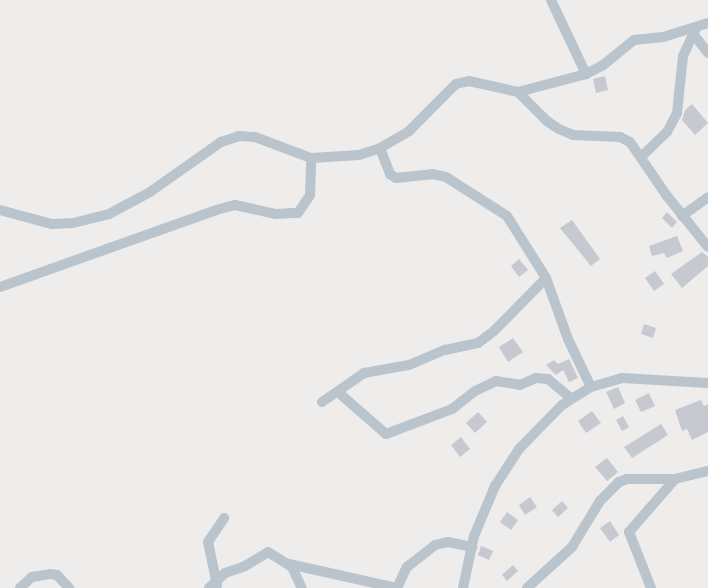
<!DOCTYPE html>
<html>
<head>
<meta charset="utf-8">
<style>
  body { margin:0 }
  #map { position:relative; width:708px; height:588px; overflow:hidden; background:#efecec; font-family:Roboto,sans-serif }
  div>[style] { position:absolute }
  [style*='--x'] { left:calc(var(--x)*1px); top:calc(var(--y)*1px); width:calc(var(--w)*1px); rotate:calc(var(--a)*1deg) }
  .building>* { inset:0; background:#c6c9cf }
  .minor>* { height:10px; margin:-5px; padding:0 5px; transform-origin:5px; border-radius:5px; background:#bac4cc }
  span { translate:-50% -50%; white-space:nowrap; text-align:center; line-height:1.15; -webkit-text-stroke:5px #fff; paint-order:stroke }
</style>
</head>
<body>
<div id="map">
  <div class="building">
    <i style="clip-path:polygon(605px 76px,608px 90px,596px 93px,593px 79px)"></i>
    <i style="clip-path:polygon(692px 104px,708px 123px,695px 135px,682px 120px,685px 110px)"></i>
    <i style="clip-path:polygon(667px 212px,677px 222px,672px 228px,662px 218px)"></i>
    <i style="clip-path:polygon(572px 220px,600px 259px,591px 266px,560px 228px)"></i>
    <i style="clip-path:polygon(677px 236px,683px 251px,667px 258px,664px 253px,652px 256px,649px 246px)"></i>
    <i style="clip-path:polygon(702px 252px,708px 257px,708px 266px,682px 288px,671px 274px)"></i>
    <i style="clip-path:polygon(519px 259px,528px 270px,519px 277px,511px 266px)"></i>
    <i style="clip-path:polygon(655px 271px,664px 284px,654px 291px,645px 278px)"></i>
    <i style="clip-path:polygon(644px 324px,656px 328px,653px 338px,641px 334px)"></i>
    <i style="clip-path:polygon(513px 338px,523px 352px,508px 362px,499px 347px)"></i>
    <i style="clip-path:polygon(569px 359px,578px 378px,569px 382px,563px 370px,556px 375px,546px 365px,554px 360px,558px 364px)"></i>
    <i style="clip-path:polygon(618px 387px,625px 403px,614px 409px,606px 392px)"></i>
    <i style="clip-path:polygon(649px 393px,655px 406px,641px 412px,635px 400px)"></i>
    <i style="clip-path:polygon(701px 400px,704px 406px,708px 404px,708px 432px,692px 440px,687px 429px,682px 431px,675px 410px)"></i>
    <i style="clip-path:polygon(592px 411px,601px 423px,586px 433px,578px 421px)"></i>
    <i style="clip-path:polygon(478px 412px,487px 422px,475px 433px,466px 423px)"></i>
    <i style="clip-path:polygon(623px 416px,629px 427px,622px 431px,616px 420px)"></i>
    <i style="clip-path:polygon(661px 424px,668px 435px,632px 458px,624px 447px)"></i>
    <i style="clip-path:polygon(461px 437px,470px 449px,460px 457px,451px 445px)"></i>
    <i style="clip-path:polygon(607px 458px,618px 472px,607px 481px,595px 467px)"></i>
    <i style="clip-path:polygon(530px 497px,537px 507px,525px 515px,519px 505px)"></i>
    <i style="clip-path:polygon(562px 501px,568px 508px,558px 517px,552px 510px)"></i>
    <i style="clip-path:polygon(507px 512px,518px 520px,511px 530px,500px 522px)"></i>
    <i style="clip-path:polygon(610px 521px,619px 535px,610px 542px,600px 528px)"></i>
    <i style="clip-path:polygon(481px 546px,493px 551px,489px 560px,478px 555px)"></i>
    <i style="clip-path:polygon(513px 565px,518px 571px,507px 581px,502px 575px)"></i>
  </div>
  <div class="minor">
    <i style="--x:551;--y:0;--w:82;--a:64.7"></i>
    <i style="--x:694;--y:35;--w:23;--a:52"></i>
    <i style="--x:518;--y:92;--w:41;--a:45"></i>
    <i style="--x:547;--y:121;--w:14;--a:34"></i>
    <i style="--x:559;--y:129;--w:15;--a:23"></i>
    <i style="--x:573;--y:135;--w:47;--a:2.4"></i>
    <i style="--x:620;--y:137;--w:11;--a:27"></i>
    <i style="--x:630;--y:142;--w:65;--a:55.6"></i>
    <i style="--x:667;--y:196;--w:65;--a:51.2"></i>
    <i style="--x:380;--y:148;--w:28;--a:69"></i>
    <i style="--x:390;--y:174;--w:7;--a:34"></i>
    <i style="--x:396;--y:178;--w:36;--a:-6"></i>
    <i style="--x:432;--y:174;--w:14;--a:12"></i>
    <i style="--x:446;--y:177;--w:72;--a:32.6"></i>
    <i style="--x:507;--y:216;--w:73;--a:57.8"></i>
    <i style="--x:546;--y:278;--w:65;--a:70.2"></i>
    <i style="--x:568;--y:339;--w:53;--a:64.4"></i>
    <i style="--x:641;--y:157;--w:36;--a:-44"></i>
    <i style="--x:667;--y:132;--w:21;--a:-62"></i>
    <i style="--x:677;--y:113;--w:57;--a:-84"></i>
    <i style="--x:683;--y:56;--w:31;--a:-65"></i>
    <i style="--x:0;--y:210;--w:54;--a:15.1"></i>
    <i style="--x:52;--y:224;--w:21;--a:-3"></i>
    <i style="--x:73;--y:223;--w:37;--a:-14"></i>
    <i style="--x:109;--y:214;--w:47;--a:-28.2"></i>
    <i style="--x:150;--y:192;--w:87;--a:-35.2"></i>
    <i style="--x:221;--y:142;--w:19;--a:-18"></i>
    <i style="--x:239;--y:136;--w:16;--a:4"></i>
    <i style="--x:255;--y:137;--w:60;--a:20.6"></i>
    <i style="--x:311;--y:158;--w:48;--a:-3.6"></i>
    <i style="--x:359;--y:155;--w:22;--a:-18"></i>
    <i style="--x:380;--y:148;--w:34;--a:-30"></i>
    <i style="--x:409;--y:131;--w:66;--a:-45"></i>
    <i style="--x:456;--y:84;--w:13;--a:-13"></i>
    <i style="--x:469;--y:81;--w:50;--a:12.7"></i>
    <i style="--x:518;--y:92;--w:70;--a:-14.8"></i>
    <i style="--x:586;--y:74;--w:18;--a:-27"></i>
    <i style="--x:602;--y:66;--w:41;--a:-39.1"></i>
    <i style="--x:634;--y:40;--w:29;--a:-6"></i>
    <i style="--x:663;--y:37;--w:47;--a:-17.3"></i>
    <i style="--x:682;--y:216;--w:32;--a:-36"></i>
    <i style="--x:0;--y:287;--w:229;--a:-19.6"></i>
    <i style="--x:216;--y:210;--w:20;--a:-15"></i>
    <i style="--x:235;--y:205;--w:42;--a:12.4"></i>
    <i style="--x:276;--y:214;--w:22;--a:-3"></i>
    <i style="--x:298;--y:213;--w:22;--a:-56"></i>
    <i style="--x:310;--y:195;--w:37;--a:-88"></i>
    <i style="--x:339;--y:393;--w:62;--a:41.1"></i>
    <i style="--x:386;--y:434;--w:71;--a:-20.7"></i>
    <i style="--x:452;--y:409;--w:29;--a:-38"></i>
    <i style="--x:475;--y:391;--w:23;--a:-25"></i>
    <i style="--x:496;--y:381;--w:24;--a:9"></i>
    <i style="--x:520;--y:385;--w:17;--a:-24"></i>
    <i style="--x:536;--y:378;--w:12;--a:5"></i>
    <i style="--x:548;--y:379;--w:30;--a:40"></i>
    <i style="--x:322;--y:402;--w:51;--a:-34.6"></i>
    <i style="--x:364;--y:373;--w:46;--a:-10.1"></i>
    <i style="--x:409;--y:365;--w:39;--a:-23"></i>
    <i style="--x:445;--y:350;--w:34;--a:-12"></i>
    <i style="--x:478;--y:343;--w:20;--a:-37"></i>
    <i style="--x:494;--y:331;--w:74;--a:-45.5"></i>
    <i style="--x:289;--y:564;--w:110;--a:12.6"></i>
    <i style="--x:217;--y:585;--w:44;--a:-101.8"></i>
    <i style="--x:208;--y:542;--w:29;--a:-56"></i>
    <i style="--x:20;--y:588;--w:16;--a:-43"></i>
    <i style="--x:32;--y:577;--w:18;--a:-9"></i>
    <i style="--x:50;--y:574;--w:7;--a:8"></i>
    <i style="--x:57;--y:575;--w:18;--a:47"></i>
    <i style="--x:209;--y:588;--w:22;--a:-43"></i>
    <i style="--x:225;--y:573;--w:21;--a:-19"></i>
    <i style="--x:245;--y:566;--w:27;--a:-31"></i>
    <i style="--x:268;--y:552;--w:28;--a:32"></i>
    <i style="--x:292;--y:567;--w:23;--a:65"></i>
    <i style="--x:397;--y:588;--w:23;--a:-65"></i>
    <i style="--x:407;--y:567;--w:36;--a:-38"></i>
    <i style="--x:435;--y:545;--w:13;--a:-13"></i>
    <i style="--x:448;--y:542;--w:25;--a:12"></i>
    <i style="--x:463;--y:588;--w:53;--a:-78.1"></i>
    <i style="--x:474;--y:536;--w:54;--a:-67.2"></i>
    <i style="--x:495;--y:486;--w:44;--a:-57"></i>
    <i style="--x:519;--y:449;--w:62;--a:-45.7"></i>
    <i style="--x:562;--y:405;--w:34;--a:-32"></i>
    <i style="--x:591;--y:387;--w:32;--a:-16"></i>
    <i style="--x:622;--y:378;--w:86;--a:3.3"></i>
    <i style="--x:527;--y:588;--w:61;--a:-42.3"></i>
    <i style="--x:572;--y:547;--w:54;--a:-58.7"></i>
    <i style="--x:600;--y:501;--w:27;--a:-45"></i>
    <i style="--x:619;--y:482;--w:9;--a:-21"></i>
    <i style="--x:627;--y:479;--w:48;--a:0"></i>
    <i style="--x:675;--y:479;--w:34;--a:-14"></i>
    <i style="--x:651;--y:588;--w:60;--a:-111.4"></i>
    <i style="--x:629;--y:532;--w:70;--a:-49"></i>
  </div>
</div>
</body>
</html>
